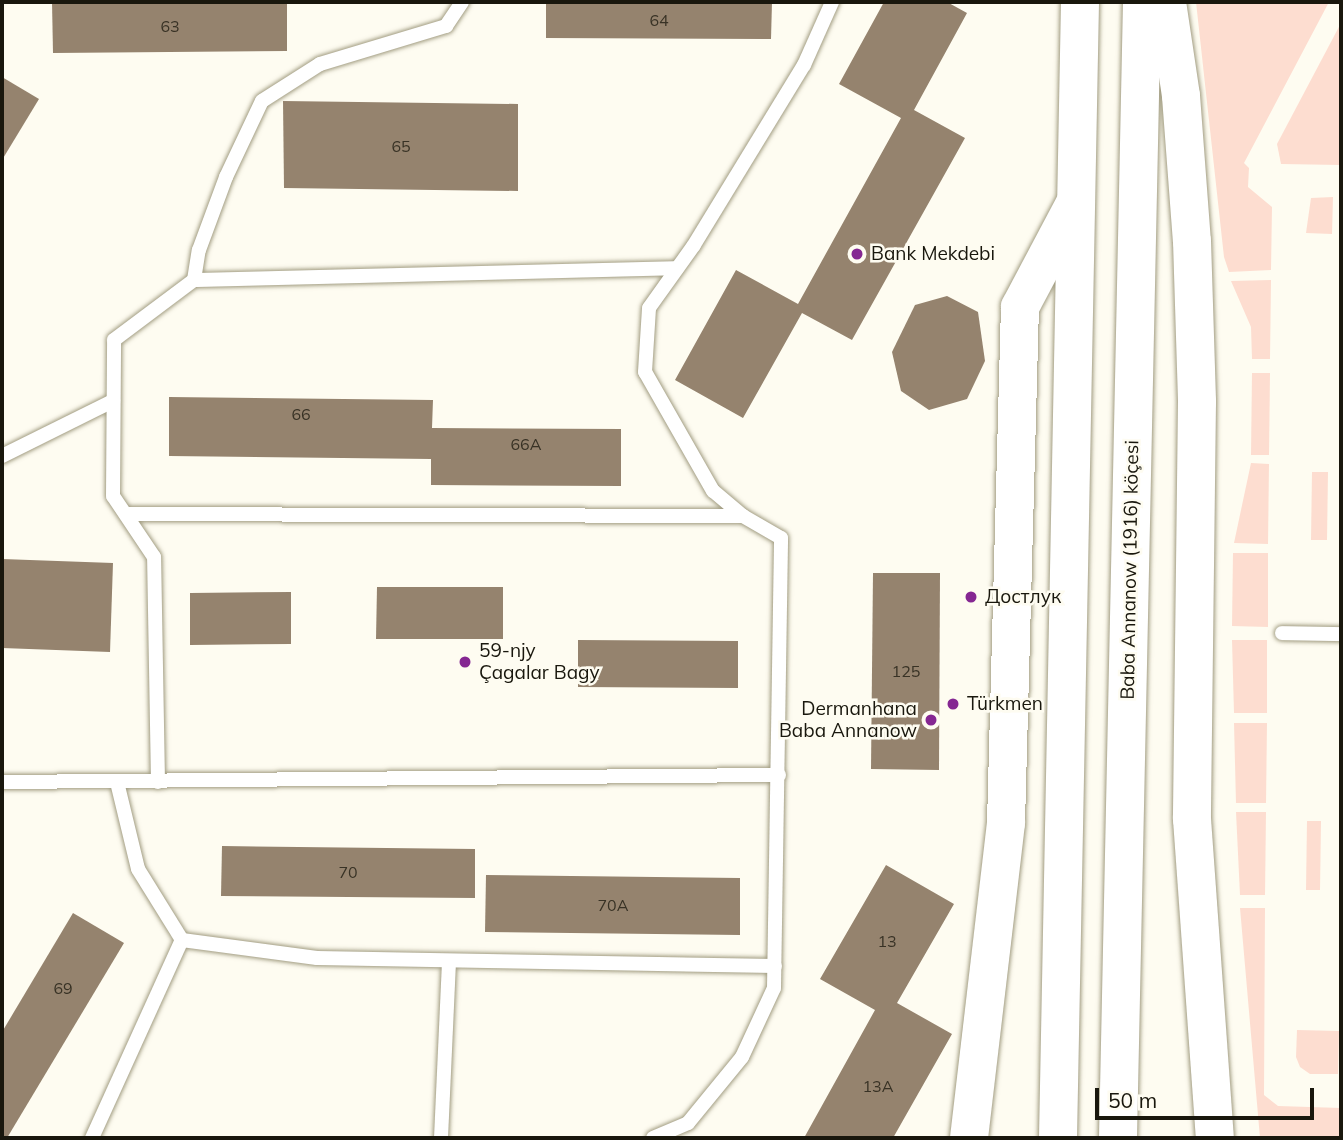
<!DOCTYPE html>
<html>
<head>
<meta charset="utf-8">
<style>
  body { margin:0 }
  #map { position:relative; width:1343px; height:1140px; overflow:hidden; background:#fefcf1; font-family:Mulish,sans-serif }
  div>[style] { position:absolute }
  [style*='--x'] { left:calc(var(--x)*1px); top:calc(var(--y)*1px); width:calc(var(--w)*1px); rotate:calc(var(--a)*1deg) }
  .green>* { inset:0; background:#fdddd0 }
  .building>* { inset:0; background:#95836e }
  .roads { filter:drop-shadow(0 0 2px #a29d82) drop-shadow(0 0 2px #a29d82) }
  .service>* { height:14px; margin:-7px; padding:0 7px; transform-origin:7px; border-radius:7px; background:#fff }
  .primary>* { height:38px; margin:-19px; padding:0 19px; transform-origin:19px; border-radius:19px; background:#fff }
  .dots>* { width:19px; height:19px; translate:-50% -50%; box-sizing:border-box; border:4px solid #fefcf1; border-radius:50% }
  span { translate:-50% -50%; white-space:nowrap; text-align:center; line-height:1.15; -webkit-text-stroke:5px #fefcf1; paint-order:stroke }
  .number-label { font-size:16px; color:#383225 }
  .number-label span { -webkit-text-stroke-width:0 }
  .poi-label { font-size:19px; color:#19170d }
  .left { translate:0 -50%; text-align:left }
  .right { translate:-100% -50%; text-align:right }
  .street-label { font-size:19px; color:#19170d }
  .frame { position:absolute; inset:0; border:4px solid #19170d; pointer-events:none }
  .scale { position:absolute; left:1095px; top:1088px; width:219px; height:32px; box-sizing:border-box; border:4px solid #19170d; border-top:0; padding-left:9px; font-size:21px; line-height:24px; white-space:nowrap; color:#19170d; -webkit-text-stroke:5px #fefcf1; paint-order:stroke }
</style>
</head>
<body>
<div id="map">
  <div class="green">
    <i style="clip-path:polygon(1196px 2px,1329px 2px,1244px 163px,1249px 168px,1248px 187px,1272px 207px,1271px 270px,1229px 272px,1224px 257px)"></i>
    <i style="clip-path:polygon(1341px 23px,1341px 165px,1281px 164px,1277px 144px)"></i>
    <i style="clip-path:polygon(1333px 197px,1332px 234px,1306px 233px,1311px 198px)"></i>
    <i style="clip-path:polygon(1271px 280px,1270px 359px,1252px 359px,1251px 327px,1231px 281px)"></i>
    <i style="clip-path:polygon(1252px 373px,1270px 373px,1269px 455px,1251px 455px)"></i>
    <i style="clip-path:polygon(1251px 463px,1269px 464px,1268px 544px,1234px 543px)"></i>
    <i style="clip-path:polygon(1312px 472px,1328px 472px,1327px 540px,1311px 540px)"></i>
    <i style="clip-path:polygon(1233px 553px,1268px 553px,1268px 627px,1232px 626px)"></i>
    <i style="clip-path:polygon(1232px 640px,1267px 640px,1267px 713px,1234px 713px)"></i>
    <i style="clip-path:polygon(1234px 723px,1267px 723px,1266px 803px,1236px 803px)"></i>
    <i style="clip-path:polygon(1236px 812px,1266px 812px,1265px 895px,1240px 895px)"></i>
    <i style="clip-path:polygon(1307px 821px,1321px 821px,1320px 890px,1306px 890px)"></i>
    <i style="clip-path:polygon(1240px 908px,1265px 908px,1264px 1095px,1278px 1106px,1341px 1108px,1341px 1138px,1260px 1138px)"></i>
    <i style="clip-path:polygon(1297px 1030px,1339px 1031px,1338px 1074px,1310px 1074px,1300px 1067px,1296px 1057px)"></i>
  </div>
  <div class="building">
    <i style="clip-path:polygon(52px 2px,287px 2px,287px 51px,53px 53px)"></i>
    <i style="clip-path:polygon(546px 2px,772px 2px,771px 39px,546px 38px)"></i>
    <i style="clip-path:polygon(884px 2px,947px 2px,967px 13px,914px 110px,965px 138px,852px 340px,802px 313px,743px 418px,675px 380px,736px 270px,798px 304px,901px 118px,839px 84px)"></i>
    <i style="clip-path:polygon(2px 77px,39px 99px,2px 160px)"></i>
    <i style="clip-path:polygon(283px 101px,518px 104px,518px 191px,284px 188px)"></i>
    <i style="clip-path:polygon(947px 296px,978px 312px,985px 361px,967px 399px,929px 410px,901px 391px,892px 352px,915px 305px)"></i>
    <i style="clip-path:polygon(169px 397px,433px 400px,432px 428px,621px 429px,621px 486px,431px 485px,431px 459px,169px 456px)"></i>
    <i style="clip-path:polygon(2px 559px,113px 563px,110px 652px,2px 648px)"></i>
    <i style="clip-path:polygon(873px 573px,940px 573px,939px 770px,871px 769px)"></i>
    <i style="clip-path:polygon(377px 587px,503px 587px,503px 639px,376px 639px)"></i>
    <i style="clip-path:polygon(291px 592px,291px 644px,190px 645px,190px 593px)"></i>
    <i style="clip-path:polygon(578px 640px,738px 641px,738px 688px,578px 687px)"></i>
    <i style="clip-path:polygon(222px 846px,475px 849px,475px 898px,221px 896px)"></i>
    <i style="clip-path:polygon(886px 865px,954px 904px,897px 1003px,952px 1034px,893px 1138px,804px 1138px,875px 1010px,820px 979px)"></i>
    <i style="clip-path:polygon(486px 875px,740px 878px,740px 935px,485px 932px)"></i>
    <i style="clip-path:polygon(73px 913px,124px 943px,7px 1138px,2px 1138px,2px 1032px)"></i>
  </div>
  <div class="roads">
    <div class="service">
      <i style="--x:194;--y:280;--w:30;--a:-81"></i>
      <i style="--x:199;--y:250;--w:78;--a:-69.7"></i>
      <i style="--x:226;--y:177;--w:84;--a:-64.7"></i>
      <i style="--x:262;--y:101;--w:69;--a:-32.5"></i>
      <i style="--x:320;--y:64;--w:132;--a:-16.8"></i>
      <i style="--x:446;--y:26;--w:29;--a:-56"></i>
      <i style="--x:2;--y:456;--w:124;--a:-26.4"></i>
      <i style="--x:128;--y:514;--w:615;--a:0.19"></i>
      <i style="--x:1282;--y:633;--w:59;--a:1"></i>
      <i style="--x:2;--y:782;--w:777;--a:-0.52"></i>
      <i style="--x:117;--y:782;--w:89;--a:76.4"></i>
      <i style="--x:138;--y:869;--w:84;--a:58.2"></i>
      <i style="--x:182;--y:940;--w:136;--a:7.6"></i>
      <i style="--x:317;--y:958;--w:458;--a:1"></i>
      <i style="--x:158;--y:782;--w:225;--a:-91"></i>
      <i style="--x:154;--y:557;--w:73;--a:-123.9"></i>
      <i style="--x:113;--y:496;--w:156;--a:-89.6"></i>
      <i style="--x:114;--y:340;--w:100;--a:-36.9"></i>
      <i style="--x:194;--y:280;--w:483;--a:-1.4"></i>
      <i style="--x:92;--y:1138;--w:217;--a:-65.6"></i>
      <i style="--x:441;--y:1138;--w:176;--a:-87.4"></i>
      <i style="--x:653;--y:1138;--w:38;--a:-23"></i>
      <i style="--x:688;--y:1123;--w:85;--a:-50.7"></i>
      <i style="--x:742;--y:1057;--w:76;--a:-65.1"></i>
      <i style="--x:774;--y:988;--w:450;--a:-89.1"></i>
      <i style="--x:781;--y:538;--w:44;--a:-149.9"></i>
      <i style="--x:743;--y:516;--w:39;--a:-140"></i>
      <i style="--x:713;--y:491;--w:137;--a:-119.7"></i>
      <i style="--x:645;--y:372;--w:64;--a:-86.4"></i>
      <i style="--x:649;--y:308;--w:77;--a:-54.5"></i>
      <i style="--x:694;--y:245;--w:211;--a:-58.6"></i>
      <i style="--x:804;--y:65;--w:69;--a:-66"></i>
    </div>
    <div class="primary">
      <i style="--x:1167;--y:2;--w:95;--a:81.5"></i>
      <i style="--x:1181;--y:96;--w:145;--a:85.7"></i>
      <i style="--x:1192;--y:241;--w:161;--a:88.2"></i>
      <i style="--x:1197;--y:402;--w:417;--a:90.7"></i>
      <i style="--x:1192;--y:819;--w:320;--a:85.9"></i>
      <i style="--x:969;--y:1138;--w:317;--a:-83.3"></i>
      <i style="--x:1006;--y:823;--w:516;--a:-88.45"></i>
      <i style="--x:1020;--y:307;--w:115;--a:-62.1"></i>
      <i style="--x:1058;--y:1138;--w:1136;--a:-88.89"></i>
      <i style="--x:1118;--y:1138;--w:1136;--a:-88.79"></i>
    </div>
  </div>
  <div class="dots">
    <i style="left:857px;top:254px;background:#852792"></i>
    <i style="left:971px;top:597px;background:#852792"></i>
    <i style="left:465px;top:662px;background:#852792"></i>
    <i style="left:953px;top:704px;background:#852792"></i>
    <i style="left:931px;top:720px;background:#852792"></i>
  </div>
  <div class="number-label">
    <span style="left:659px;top:20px">64</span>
    <span style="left:170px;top:26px">63</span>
    <span style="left:401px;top:146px">65</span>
    <span style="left:301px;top:414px">66</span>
    <span style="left:526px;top:444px">66A</span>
    <span style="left:906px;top:671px">125</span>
    <span style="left:348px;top:872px">70</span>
    <span style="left:613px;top:905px">70A</span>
    <span style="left:887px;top:941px">13</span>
    <span style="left:63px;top:988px">69</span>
    <span style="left:878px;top:1086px">13A</span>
  </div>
  <div class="poi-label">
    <span class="left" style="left:871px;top:254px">Bank Mekdebi</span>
    <span class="left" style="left:985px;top:597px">Достлук</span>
    <span class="left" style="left:479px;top:662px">59-njy<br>Çagalar Bagy</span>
    <span class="left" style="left:967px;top:704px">Türkmen</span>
    <span class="right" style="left:917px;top:720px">Dermanhana<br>Baba Annanow</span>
  </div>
  <div class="street-label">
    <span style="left:1130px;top:570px;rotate:-89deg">Baba Annanow (1916) köçesi</span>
  </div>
  <div class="frame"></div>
  <div class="scale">50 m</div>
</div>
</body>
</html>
